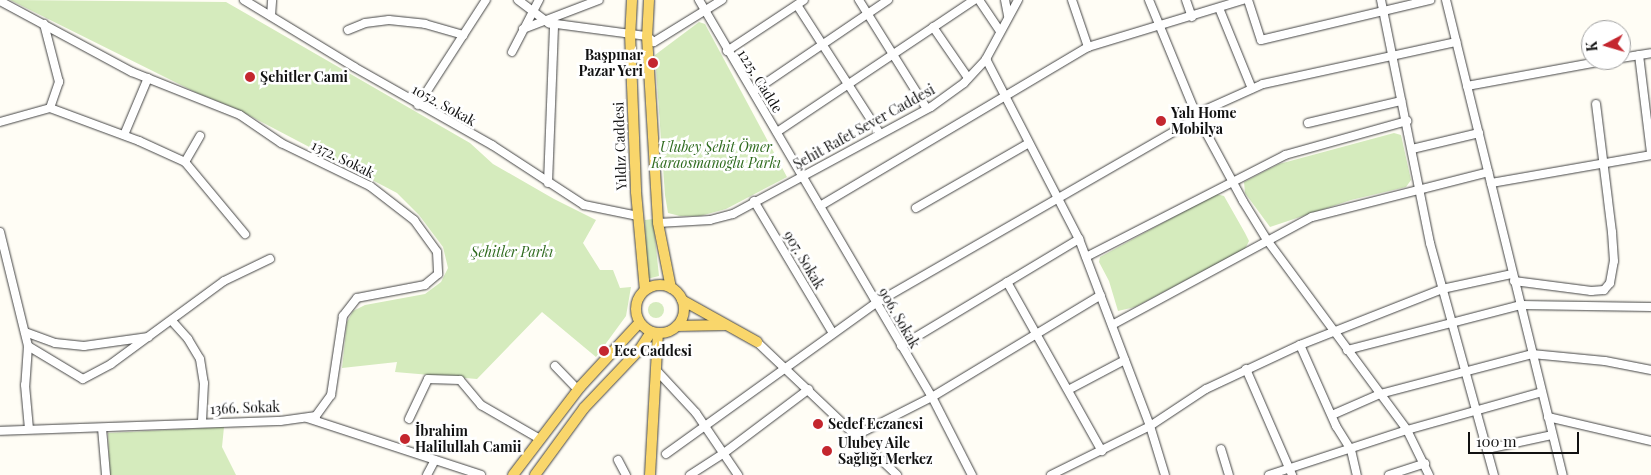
<!DOCTYPE html>
<html>
<head>
<meta charset="utf-8">
<style>
  body { margin:0 }
  #map { position:relative; width:1651px; height:475px; overflow:hidden; background:#fffdf5; font-family:"Playfair Display",serif }
  div>[style] { position:absolute }
  [style*='--x'] { left:calc(var(--x)*1px); top:calc(var(--y)*1px); width:calc(var(--w)*1px); rotate:calc(var(--a)*1deg) }
  .green>* { inset:0; background:#d5ebbd }
  .round { border-radius:50% }
  .roads { filter:drop-shadow(0 0 1px #444) drop-shadow(0 0 1px #444) }
  .minor>* { height:8px; margin:-4px; padding:0 4px; transform-origin:4px; border-radius:4px; background:#fff }
  .major>* { height:10px; margin:-5px; padding:0 5px; transform-origin:5px; border-radius:5px; background:#f9d66b }
  .major>.ring { margin:-5px; padding:0; box-sizing:content-box; background:none; border:10px solid #f9d66b; border-radius:50% }
  .dots>* { width:14px; height:14px; translate:-50% -50%; box-sizing:border-box; border:2px solid #fff; border-radius:50% }
  span { translate:-50% -50%; white-space:nowrap; text-align:center; line-height:1.15; -webkit-text-stroke:5px #fff; paint-order:stroke }
  .poi-label { font-size:14px; color:#111; font-weight:700 }
  .right { translate:-100% -50%; text-align:right }
  .left { translate:0 -50%; text-align:left }
  .street-label { font-size:14px; color:#111 }
  .park-label { font-size:14px; color:#2f6b1f; font-style:italic }
  .north { position:absolute; left:1581px; top:20px; width:50px; height:50px; box-sizing:border-box; background:#fff; border:1px solid #a0a0a0; border-radius:50%; rotate:264deg; font-size:14px; font-weight:700; line-height:20px; text-align:center; color:#111 }
  .north::after { content:''; display:block; margin:auto; width:18px; height:22px; background:#c4262e; clip-path:polygon(50% 0,100% 100%,50% 72%,0 100%) }
  .scale { position:absolute; left:1468px; top:432px; width:111px; height:22px; box-sizing:border-box; border:2px solid #111; border-top:0; padding-left:6px; font-size:15px; line-height:18px; white-space:nowrap; color:#111; -webkit-text-stroke:4px #fff; paint-order:stroke }
</style>
</head>
<body>
<div id="map">
  <div class="green">
    <i style="clip-path:polygon(10px 0,226px 2px,470px 143px,493px 164px,554px 199px,596px 220px,583px 243px,600px 270px,613px 270px,620px 288px,631px 287px,626px 316px,596px 357px,542px 312px,477px 379px,395px 372px,397px 362px,342px 368px,347px 322px,353px 311px,365px 305px,425px 294px,441px 282px,448px 268px,443px 247px,419px 215px,397px 193px,237px 109px,197px 93px)"></i>
    <i style="clip-path:polygon(699px 22px,705px 24px,787px 177px,726px 209px,700px 216px,680px 216px,668px 213px,665px 195px,655px 55px)"></i>
    <i style="clip-path:polygon(1394px 133px,1401px 135px,1411px 180px,1406px 187px,1351px 200px,1270px 227px,1245px 193px,1244px 182px,1279px 164px)"></i>
    <i style="clip-path:polygon(1216px 194px,1224px 196px,1245px 233px,1249px 241px,1245px 249px,1135px 307px,1118px 311px,1109px 281px,1099px 262px,1100px 257px)"></i>
    <i style="clip-path:polygon(653px 219px,659px 276px,647px 279px,645px 220px)"></i>
    <i class="round" style="left:648px;top:302px;width:16px;height:16px"></i>
    <i style="clip-path:polygon(224px 427px,222px 447px,236px 475px,110px 475px,108px 433px)"></i>
  </div>
  <div class="roads">
    <div class="minor">
      <i style="--x:244;--y:0;--w:129;--a:31.3"></i>
      <i style="--x:354;--y:67;--w:159;--a:29.5"></i>
      <i style="--x:492;--y:145;--w:110;--a:33.1"></i>
      <i style="--x:584;--y:205;--w:55;--a:11.5"></i>
      <i style="--x:518;--y:0;--w:39;--a:37"></i>
      <i style="--x:549;--y:23;--w:99;--a:7.6"></i>
      <i style="--x:647;--y:36;--w:9;--a:41"></i>
      <i style="--x:654;--y:42;--w:80;--a:-31.7"></i>
      <i style="--x:699;--y:0;--w:460;--a:59.6"></i>
      <i style="--x:932;--y:397;--w:88;--a:62.9"></i>
      <i style="--x:859;--y:0;--w:128;--a:58"></i>
      <i style="--x:979;--y:0;--w:37;--a:56"></i>
      <i style="--x:1005;--y:0;--w:16;--a:79"></i>
      <i style="--x:1072;--y:0;--w:50;--a:71.2"></i>
      <i style="--x:1149;--y:0;--w:123;--a:67.6"></i>
      <i style="--x:1196;--y:114;--w:99;--a:61.6"></i>
      <i style="--x:1243;--y:201;--w:46;--a:58.4"></i>
      <i style="--x:1267;--y:240;--w:236;--a:53.6"></i>
      <i style="--x:1407;--y:430;--w:50;--a:63.9"></i>
      <i style="--x:1186;--y:0;--w:18;--a:71"></i>
      <i style="--x:1248;--y:0;--w:42;--a:72"></i>
      <i style="--x:1261;--y:40;--w:174;--a:-13.3"></i>
      <i style="--x:1381;--y:0;--w:248;--a:78.6"></i>
      <i style="--x:1430;--y:243;--w:241;--a:74.6"></i>
      <i style="--x:1446;--y:0;--w:489;--a:76.2"></i>
      <i style="--x:0;--y:1;--w:150;--a:28.3"></i>
      <i style="--x:132;--y:72;--w:116;--a:21.7"></i>
      <i style="--x:240;--y:115;--w:50;--a:34.3"></i>
      <i style="--x:281;--y:143;--w:99;--a:25.8"></i>
      <i style="--x:370;--y:186;--w:56;--a:37.7"></i>
      <i style="--x:414;--y:220;--w:39;--a:54"></i>
      <i style="--x:437;--y:252;--w:22;--a:87"></i>
      <i style="--x:438;--y:274;--w:17;--a:140"></i>
      <i style="--x:425;--y:285;--w:69;--a:169.2"></i>
      <i style="--x:357;--y:298;--w:23;--a:128"></i>
      <i style="--x:343;--y:316;--w:80;--a:98.6"></i>
      <i style="--x:331;--y:395;--w:26;--a:126"></i>
      <i style="--x:316;--y:416;--w:36;--a:172"></i>
      <i style="--x:280;--y:421;--w:280;--a:178"></i>
      <i style="--x:797;--y:5;--w:153;--a:57.2"></i>
      <i style="--x:1219;--y:8;--w:87;--a:67.8"></i>
      <i style="--x:271;--y:16;--w:16;--a:-86"></i>
      <i style="--x:933;--y:27;--w:62;--a:55.5"></i>
      <i style="--x:523;--y:29;--w:81;--a:-20.9"></i>
      <i style="--x:348;--y:30;--w:18;--a:-22"></i>
      <i style="--x:365;--y:23;--w:24;--a:-7"></i>
      <i style="--x:389;--y:20;--w:36;--a:6"></i>
      <i style="--x:425;--y:24;--w:40;--a:16"></i>
      <i style="--x:727;--y:51;--w:92;--a:-33.5"></i>
      <i style="--x:512;--y:52;--w:59;--a:-62.6"></i>
      <i style="--x:1639;--y:55;--w:99;--a:83"></i>
      <i style="--x:1621;--y:58;--w:30;--a:-9"></i>
      <i style="--x:986;--y:59;--w:203;--a:62.7"></i>
      <i style="--x:1079;--y:239;--w:200;--a:69.2"></i>
      <i style="--x:1150;--y:426;--w:51;--a:73"></i>
      <i style="--x:1467;--y:86;--w:144;--a:-10.4"></i>
      <i style="--x:754;--y:91;--w:162;--a:-34.2"></i>
      <i style="--x:418;--y:105;--w:125;--a:-57.1"></i>
      <i style="--x:50;--y:108;--w:95;--a:20.3"></i>
      <i style="--x:139;--y:141;--w:51;--a:24.5"></i>
      <i style="--x:185;--y:162;--w:94;--a:50.2"></i>
      <i style="--x:1196;--y:114;--w:73;--a:-24.1"></i>
      <i style="--x:1263;--y:84;--w:198;--a:-12.3"></i>
      <i style="--x:0;--y:122;--w:52;--a:-15.6"></i>
      <i style="--x:50;--y:108;--w:28;--a:-71"></i>
      <i style="--x:59;--y:82;--w:60;--a:-104.5"></i>
      <i style="--x:1308;--y:123;--w:96;--a:-13.3"></i>
      <i style="--x:777;--y:132;--w:237;--a:-33.8"></i>
      <i style="--x:124;--y:135;--w:62;--a:-67.2"></i>
      <i style="--x:1412;--y:149;--w:69;--a:-13.4"></i>
      <i style="--x:185;--y:162;--w:30;--a:-60"></i>
      <i style="--x:548;--y:183;--w:159;--a:-87.8"></i>
      <i style="--x:1491;--y:183;--w:162;--a:-9.9"></i>
      <i style="--x:754;--y:201;--w:152;--a:59.2"></i>
      <i style="--x:820;--y:206;--w:312;--a:-30.7"></i>
      <i style="--x:1088;--y:47;--w:162;--a:-16.9"></i>
      <i style="--x:916;--y:208;--w:130;--a:-29.9"></i>
      <i style="--x:658;--y:223;--w:52;--a:-3.3"></i>
      <i style="--x:710;--y:220;--w:24;--a:-15"></i>
      <i style="--x:733;--y:214;--w:225;--a:-28.4"></i>
      <i style="--x:931;--y:107;--w:41;--a:-36"></i>
      <i style="--x:964;--y:83;--w:33;--a:-47"></i>
      <i style="--x:986;--y:59;--w:67;--a:-61.5"></i>
      <i style="--x:0;--y:232;--w:117;--a:76.2"></i>
      <i style="--x:28;--y:346;--w:39;--a:94"></i>
      <i style="--x:25;--y:385;--w:44;--a:84.8"></i>
      <i style="--x:1086;--y:257;--w:224;--a:-27.1"></i>
      <i style="--x:1285;--y:155;--w:127;--a:-15.6"></i>
      <i style="--x:1514;--y:281;--w:78;--a:7.4"></i>
      <i style="--x:1591;--y:291;--w:13;--a:-4"></i>
      <i style="--x:1604;--y:290;--w:9;--a:-49"></i>
      <i style="--x:1610;--y:283;--w:22;--a:-80"></i>
      <i style="--x:1614;--y:261;--w:29;--a:-94"></i>
      <i style="--x:1612;--y:232;--w:129;--a:-97.1"></i>
      <i style="--x:1007;--y:282;--w:194;--a:60.7"></i>
      <i style="--x:172;--y:321;--w:24;--a:48"></i>
      <i style="--x:188;--y:339;--w:23;--a:59"></i>
      <i style="--x:200;--y:359;--w:24;--a:81"></i>
      <i style="--x:204;--y:383;--w:39;--a:93"></i>
      <i style="--x:1112;--y:325;--w:227;--a:-28.4"></i>
      <i style="--x:1312;--y:217;--w:182;--a:-14.3"></i>
      <i style="--x:25;--y:332;--w:32;--a:20"></i>
      <i style="--x:55;--y:343;--w:29;--a:6"></i>
      <i style="--x:84;--y:346;--w:65;--a:-8"></i>
      <i style="--x:757;--y:342;--w:193;--a:43.5"></i>
      <i style="--x:1300;--y:345;--w:89;--a:66"></i>
      <i style="--x:1336;--y:426;--w:28;--a:58"></i>
      <i style="--x:1351;--y:450;--w:26;--a:77"></i>
      <i style="--x:28;--y:346;--w:64;--a:31"></i>
      <i style="--x:83;--y:379;--w:32;--a:-28"></i>
      <i style="--x:111;--y:364;--w:140;--a:-36.3"></i>
      <i style="--x:224;--y:281;--w:51;--a:-25.6"></i>
      <i style="--x:901;--y:346;--w:208;--a:-31"></i>
      <i style="--x:1347;--y:350;--w:180;--a:-14.5"></i>
      <i style="--x:1521;--y:305;--w:130;--a:0.9"></i>
      <i style="--x:555;--y:366;--w:33;--a:46"></i>
      <i style="--x:1246;--y:369;--w:116;--a:66.5"></i>
      <i style="--x:657;--y:371;--w:57;--a:47.1"></i>
      <i style="--x:696;--y:413;--w:75;--a:55.9"></i>
      <i style="--x:1070;--y:389;--w:62;--a:-27.8"></i>
      <i style="--x:1332;--y:415;--w:52;--a:-23.6"></i>
      <i style="--x:1380;--y:394;--w:157;--a:-14.7"></i>
      <i style="--x:1532;--y:354;--w:73;--a:5.5"></i>
      <i style="--x:1605;--y:361;--w:47;--a:11.1"></i>
      <i style="--x:1548;--y:417;--w:106;--a:13.1"></i>
      <i style="--x:307;--y:418;--w:183;--a:18.1"></i>
      <i style="--x:409;--y:419;--w:44;--a:-64.6"></i>
      <i style="--x:428;--y:379;--w:32;--a:2"></i>
      <i style="--x:460;--y:380;--w:33;--a:50"></i>
      <i style="--x:481;--y:405;--w:68;--a:30"></i>
      <i style="--x:102;--y:428;--w:47;--a:85.1"></i>
      <i style="--x:857;--y:435;--w:84;--a:-26.9"></i>
      <i style="--x:932;--y:397;--w:197;--a:-31.1"></i>
      <i style="--x:1221;--y:449;--w:27;--a:73"></i>
      <i style="--x:1487;--y:449;--w:66;--a:-12.2"></i>
      <i style="--x:666;--y:454;--w:259;--a:-35.7"></i>
      <i style="--x:876;--y:303;--w:371;--a:-29.9"></i>
      <i style="--x:618;--y:460;--w:17;--a:62"></i>
      <i style="--x:427;--y:475;--w:17;--a:-62"></i>
      <i style="--x:690;--y:475;--w:40;--a:-32.9"></i>
      <i style="--x:724;--y:453;--w:106;--a:-37"></i>
      <i style="--x:1051;--y:475;--w:110;--a:-26.3"></i>
      <i style="--x:1150;--y:426;--w:67;--a:-33.5"></i>
      <i style="--x:1206;--y:389;--w:104;--a:-25.1"></i>
      <i style="--x:1300;--y:345;--w:153;--a:-21.5"></i>
      <i style="--x:1442;--y:289;--w:72;--a:-12.1"></i>
      <i style="--x:1269;--y:475;--w:145;--a:-18.1"></i>
      <i style="--x:1407;--y:430;--w:140;--a:-15.7"></i>
      <i style="--x:1389;--y:475;--w:38;--a:-18"></i>
    </div>
    <div class="major">
      <i style="--x:632;--y:0;--w:33;--a:93"></i>
      <i style="--x:630;--y:33;--w:159;--a:87.8"></i>
      <i style="--x:636;--y:192;--w:98;--a:84.8"></i>
      <i style="--x:649;--y:0;--w:36;--a:93"></i>
      <i style="--x:647;--y:36;--w:187;--a:86.6"></i>
      <i style="--x:658;--y:223;--w:66;--a:78.7"></i>
      <i class="ring" style="left:636px;top:285px;width:38px;height:38px"></i>
      <i style="--x:682;--y:300;--w:86;--a:29.2"></i>
      <i style="--x:677;--y:326;--w:48;--a:-1.2"></i>
      <i style="--x:513;--y:475;--w:111;--a:-52.7"></i>
      <i style="--x:580;--y:387;--w:87;--a:-47.3"></i>
      <i style="--x:535;--y:475;--w:83;--a:-53.8"></i>
      <i style="--x:584;--y:408;--w:81;--a:-46.5"></i>
      <i style="--x:640;--y:349;--w:20;--a:-57"></i>
      <i style="--x:650;--y:475;--w:141;--a:-86.8"></i>
    </div>
  </div>
  <div class="dots">
    <i style="left:653px;top:63px;background:#c4262e"></i>
    <i style="left:250px;top:77px;background:#c4262e"></i>
    <i style="left:1161px;top:121px;background:#c4262e"></i>
    <i style="left:604px;top:351px;background:#c4262e"></i>
    <i style="left:818px;top:424px;background:#c4262e"></i>
    <i style="left:405px;top:439px;background:#c4262e"></i>
    <i style="left:827px;top:451px;background:#c4262e"></i>
  </div>
  <div class="poi-label">
    <span class="right" style="left:643px;top:63px">Başpınar<br>Pazar Yeri</span>
    <span class="left" style="left:260px;top:77px">Şehitler Cami</span>
    <span class="left" style="left:1171px;top:121px">Yalı Home<br>Mobilya</span>
    <span class="left" style="left:614px;top:351px">Ece Caddesi</span>
    <span class="left" style="left:828px;top:424px">Sedef Eczanesi</span>
    <span class="left" style="left:415px;top:439px">İbrahim<br>Halilullah Camii</span>
    <span class="left" style="left:838px;top:451px">Ulubey Aile<br>Sağlığı Merkez</span>
  </div>
  <div class="street-label">
    <span style="left:760px;top:81px;rotate:58deg">1225. Cadde</span>
    <span style="left:444px;top:105px;rotate:29deg">1052. Sokak</span>
    <span style="left:864px;top:127px;rotate:-29deg">Şehit Rafet Sever Caddesi</span>
    <span style="left:620px;top:146px;rotate:-92deg">Yıldız Caddesi</span>
    <span style="left:343px;top:159px;rotate:26deg">1372. Sokak</span>
    <span style="left:804px;top:260px;rotate:59deg">907. Sokak</span>
    <span style="left:899px;top:318px;rotate:60deg">906. Sokak</span>
    <span style="left:245px;top:408px;rotate:-2deg">1366. Sokak</span>
  </div>
  <div class="park-label">
    <span style="left:716px;top:155px">Ulubey Şehit Ömer<br>Karaosmanoğlu Parkı</span>
    <span style="left:512px;top:252px">Şehitler Parkı</span>
  </div>
  <div class="north">K</div>
  <div class="scale">100 m</div>
</div>
</body>
</html>
